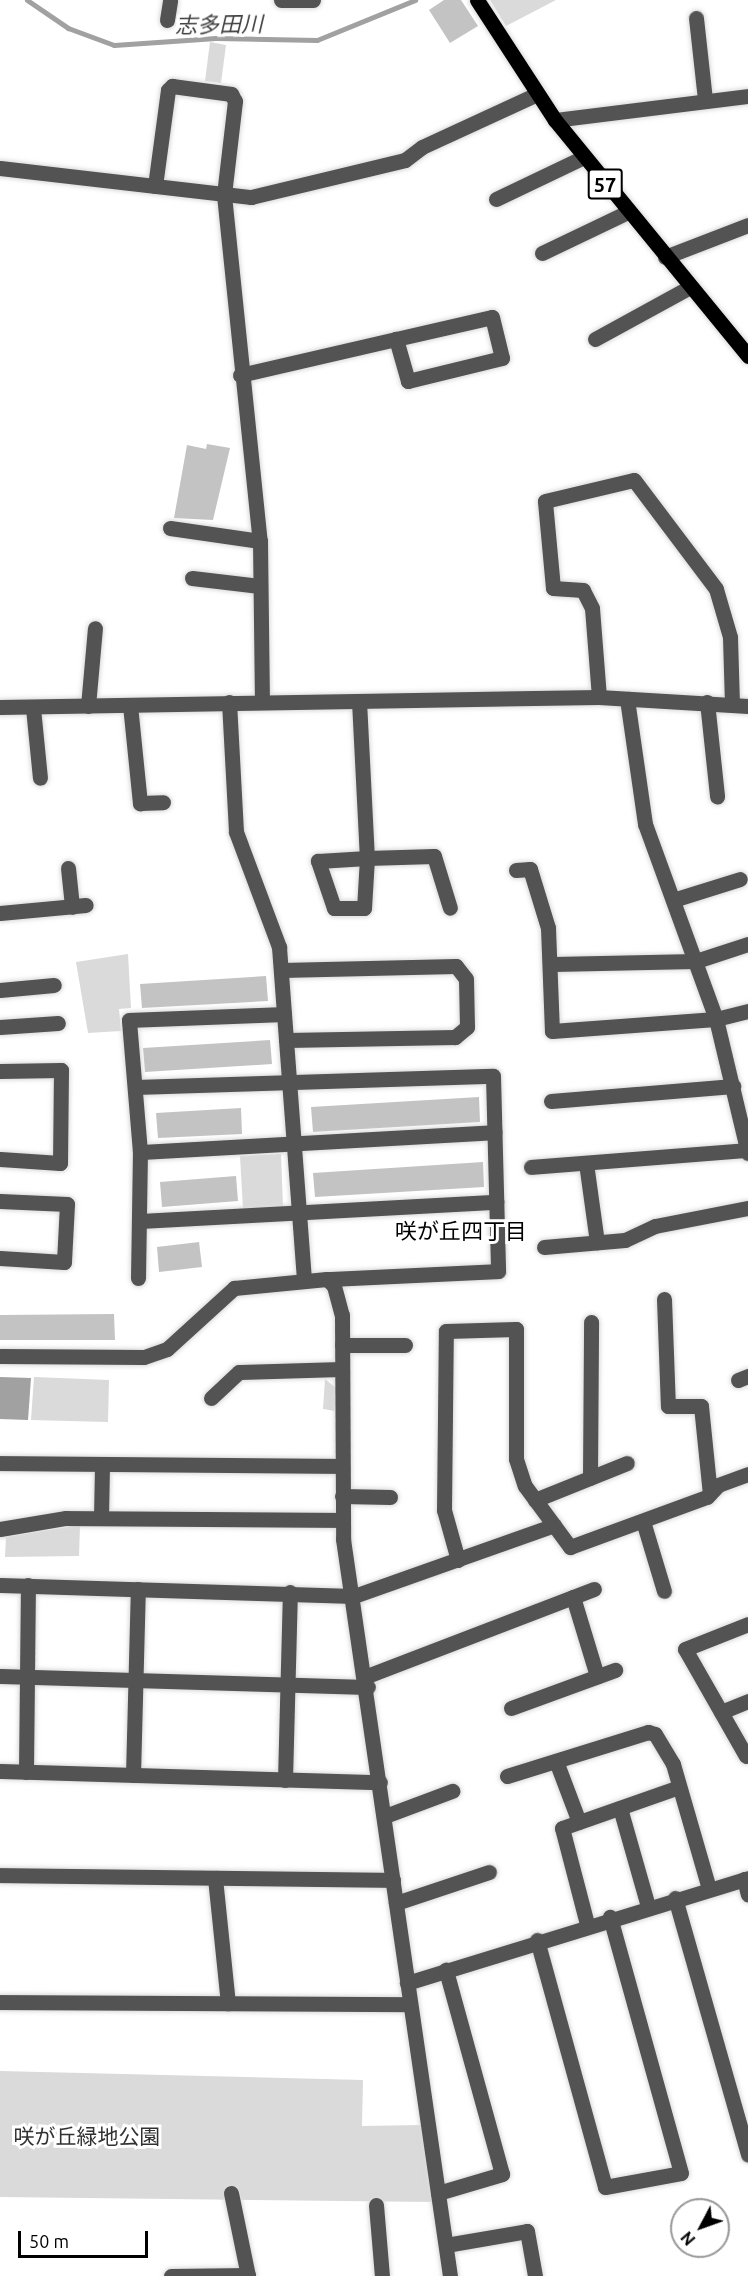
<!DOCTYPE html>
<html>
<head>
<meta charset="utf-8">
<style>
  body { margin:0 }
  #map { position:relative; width:748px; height:2276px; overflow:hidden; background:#fff; font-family:Ubuntu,"Noto Sans JP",sans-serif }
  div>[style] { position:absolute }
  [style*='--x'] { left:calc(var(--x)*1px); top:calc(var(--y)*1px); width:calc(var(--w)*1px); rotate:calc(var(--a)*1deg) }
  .green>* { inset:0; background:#dadada }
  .water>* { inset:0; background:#a1a1a1 }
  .stream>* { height:5px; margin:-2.5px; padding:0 2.5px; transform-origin:2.5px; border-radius:2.5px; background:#a1a1a1 }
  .building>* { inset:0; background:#c3c3c3 }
  .roads { filter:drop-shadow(0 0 2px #dbdbdb) drop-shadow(0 0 2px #dbdbdb) }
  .minor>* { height:15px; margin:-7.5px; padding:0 7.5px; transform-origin:7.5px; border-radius:7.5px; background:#535353 }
  .major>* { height:15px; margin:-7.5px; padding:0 7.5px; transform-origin:7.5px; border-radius:7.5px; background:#000 }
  span { translate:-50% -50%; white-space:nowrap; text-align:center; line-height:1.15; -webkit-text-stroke:6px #fff; paint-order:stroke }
  .shield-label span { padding:2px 4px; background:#fff; border:2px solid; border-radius:4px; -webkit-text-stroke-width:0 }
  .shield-label { font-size:20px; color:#000; font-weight:700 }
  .park-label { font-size:21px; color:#313131 }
  .water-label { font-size:22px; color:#424242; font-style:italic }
  .neighbourhood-label { font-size:22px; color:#000 }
  .north { position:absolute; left:670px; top:2198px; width:60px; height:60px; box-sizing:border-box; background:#fff; border:2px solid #999; border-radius:50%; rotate:229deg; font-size:16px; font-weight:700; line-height:24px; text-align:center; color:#000 }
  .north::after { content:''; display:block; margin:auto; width:21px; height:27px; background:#000; clip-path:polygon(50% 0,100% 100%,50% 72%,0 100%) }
  .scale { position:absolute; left:18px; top:2231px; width:130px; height:27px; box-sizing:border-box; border:3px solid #000; border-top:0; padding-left:8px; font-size:18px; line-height:21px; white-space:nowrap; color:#000; -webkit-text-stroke:4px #fff; paint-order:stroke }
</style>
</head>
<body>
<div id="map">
  <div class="green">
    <i style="clip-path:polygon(490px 0,556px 0,506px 26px)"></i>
    <i style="clip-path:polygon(210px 42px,226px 45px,221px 83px,205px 81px)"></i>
    <i style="clip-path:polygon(128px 954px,131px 1008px,119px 1009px,121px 1031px,88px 1033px,76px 962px)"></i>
    <i style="clip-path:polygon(281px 1154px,283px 1207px,243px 1209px,240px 1156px)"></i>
    <i style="clip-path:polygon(34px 1377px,109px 1380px,108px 1422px,31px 1420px)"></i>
    <i style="clip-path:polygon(325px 1379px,336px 1388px,335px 1411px,323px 1409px)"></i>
    <i style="clip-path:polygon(80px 1525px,79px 1556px,5px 1557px,6px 1537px)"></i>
    <i style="clip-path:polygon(0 2071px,363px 2080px,362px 2126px,422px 2125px,433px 2202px,0 2197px)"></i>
  </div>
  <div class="water">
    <i style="clip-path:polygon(0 1377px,31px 1378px,28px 1420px,0 1419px)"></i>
  </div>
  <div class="stream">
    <i style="--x:27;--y:0;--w:50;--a:34.3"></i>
    <i style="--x:68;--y:28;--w:49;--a:20.3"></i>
    <i style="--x:114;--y:45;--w:102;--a:-3.9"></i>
    <i style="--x:216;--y:38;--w:101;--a:1.1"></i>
    <i style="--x:317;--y:40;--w:106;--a:-22.2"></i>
  </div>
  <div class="building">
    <i style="clip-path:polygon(444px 0,461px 0,478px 26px,450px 43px,429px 10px)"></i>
    <i style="clip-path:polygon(207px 444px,230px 448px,213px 520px,174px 518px,187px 445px,206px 449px)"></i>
    <i style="clip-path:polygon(266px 976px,268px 1001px,142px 1008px,140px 984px)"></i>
    <i style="clip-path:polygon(270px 1040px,272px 1064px,145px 1072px,143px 1048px)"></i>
    <i style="clip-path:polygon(479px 1097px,480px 1122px,313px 1132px,311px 1107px)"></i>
    <i style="clip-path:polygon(241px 1108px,242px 1134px,158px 1138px,156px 1113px)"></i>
    <i style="clip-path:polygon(483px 1162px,484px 1187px,315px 1197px,313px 1173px)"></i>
    <i style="clip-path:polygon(236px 1176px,238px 1201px,162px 1207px,160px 1182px)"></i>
    <i style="clip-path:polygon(199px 1242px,202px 1267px,159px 1272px,157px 1247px)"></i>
    <i style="clip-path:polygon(114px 1314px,115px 1340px,0 1340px,0 1315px)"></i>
  </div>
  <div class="roads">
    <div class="minor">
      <i style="--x:281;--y:0;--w:32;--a:0"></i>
      <i style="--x:696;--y:18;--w:81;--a:83.7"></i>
      <i style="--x:167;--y:20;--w:20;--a:-81"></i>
      <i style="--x:555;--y:120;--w:194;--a:-7.1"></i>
      <i style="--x:0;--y:168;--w:253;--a:6.6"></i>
      <i style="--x:251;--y:197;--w:158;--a:-13.5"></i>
      <i style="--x:405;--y:160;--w:21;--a:-37"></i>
      <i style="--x:422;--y:147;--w:127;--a:-24.7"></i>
      <i style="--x:155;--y:186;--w:97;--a:-82.3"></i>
      <i style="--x:168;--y:90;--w:6;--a:-45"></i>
      <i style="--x:172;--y:86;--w:60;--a:7.7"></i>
      <i style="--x:231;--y:94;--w:8;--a:60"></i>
      <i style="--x:235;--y:101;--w:95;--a:96.7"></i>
      <i style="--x:224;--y:195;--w:348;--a:84.1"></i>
      <i style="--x:260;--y:541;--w:161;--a:89.3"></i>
      <i style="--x:496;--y:199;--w:98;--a:-25.5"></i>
      <i style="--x:542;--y:253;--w:95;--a:-25.5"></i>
      <i style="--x:665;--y:257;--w:89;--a:-21.1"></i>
      <i style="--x:595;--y:339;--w:108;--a:-28.7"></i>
      <i style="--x:240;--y:375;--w:160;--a:-13"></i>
      <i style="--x:396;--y:339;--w:98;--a:-12.9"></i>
      <i style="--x:492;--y:317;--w:42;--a:76.3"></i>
      <i style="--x:502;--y:358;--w:97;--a:166.3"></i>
      <i style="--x:408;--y:381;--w:44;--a:-105.9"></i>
      <i style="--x:170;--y:528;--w:91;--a:8.2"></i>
      <i style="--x:192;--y:578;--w:68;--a:6.7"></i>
      <i style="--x:599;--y:697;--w:89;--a:-94.5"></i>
      <i style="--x:592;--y:608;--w:20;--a:-117"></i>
      <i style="--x:583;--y:590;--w:30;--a:-176"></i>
      <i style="--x:553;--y:588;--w:87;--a:-95.3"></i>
      <i style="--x:545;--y:501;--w:91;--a:-13.3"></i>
      <i style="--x:634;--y:480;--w:136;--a:53"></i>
      <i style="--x:716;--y:589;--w:50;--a:73.7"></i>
      <i style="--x:730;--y:637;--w:67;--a:88.3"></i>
      <i style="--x:627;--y:699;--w:126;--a:81.8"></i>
      <i style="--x:645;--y:824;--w:208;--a:70"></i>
      <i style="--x:716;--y:1019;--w:138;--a:76.6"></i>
      <i style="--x:359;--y:701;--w:157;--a:87.1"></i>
      <i style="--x:367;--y:858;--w:50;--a:93.4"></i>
      <i style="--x:364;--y:908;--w:30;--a:180"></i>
      <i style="--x:334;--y:908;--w:50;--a:-108.8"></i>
      <i style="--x:318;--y:861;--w:49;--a:-3.5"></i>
      <i style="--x:367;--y:858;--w:67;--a:-1.7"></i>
      <i style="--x:434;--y:856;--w:54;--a:72.9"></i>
      <i style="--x:229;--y:702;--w:130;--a:86.9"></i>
      <i style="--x:236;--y:832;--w:123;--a:69.5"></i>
      <i style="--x:279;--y:947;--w:334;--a:85.7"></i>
      <i style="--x:707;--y:702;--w:95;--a:83.9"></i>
      <i style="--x:130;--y:705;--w:99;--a:84.2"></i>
      <i style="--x:140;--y:803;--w:23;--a:-2"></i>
      <i style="--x:88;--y:706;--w:78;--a:-84.9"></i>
      <i style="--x:0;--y:707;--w:599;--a:-0.96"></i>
      <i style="--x:599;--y:697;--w:149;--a:3.5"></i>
      <i style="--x:33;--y:708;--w:70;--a:84.3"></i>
      <i style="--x:68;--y:868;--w:39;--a:84"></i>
      <i style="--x:516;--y:870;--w:14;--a:-4"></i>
      <i style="--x:530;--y:869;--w:62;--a:73"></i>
      <i style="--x:548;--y:928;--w:103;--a:87.8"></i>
      <i style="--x:552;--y:1031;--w:164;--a:-4.2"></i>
      <i style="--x:716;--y:1019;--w:33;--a:-14"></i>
      <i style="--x:673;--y:900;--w:70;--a:-17.4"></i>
      <i style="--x:0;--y:913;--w:86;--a:-5.3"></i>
      <i style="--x:553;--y:964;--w:143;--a:-1.2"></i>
      <i style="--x:696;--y:961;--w:55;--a:-18.1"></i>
      <i style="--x:281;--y:970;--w:175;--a:-1.3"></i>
      <i style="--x:456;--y:966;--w:16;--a:52"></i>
      <i style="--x:466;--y:979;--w:48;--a:88.8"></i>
      <i style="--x:467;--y:1027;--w:16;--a:140"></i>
      <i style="--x:455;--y:1037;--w:169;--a:179"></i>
      <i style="--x:0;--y:990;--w:54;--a:-5.3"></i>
      <i style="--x:0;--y:1027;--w:58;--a:-3.9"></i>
      <i style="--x:0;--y:1071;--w:61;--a:-0.9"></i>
      <i style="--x:61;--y:1070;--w:93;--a:90.6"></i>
      <i style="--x:60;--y:1163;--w:60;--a:-176.2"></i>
      <i style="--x:135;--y:1087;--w:358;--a:-1.8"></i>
      <i style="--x:493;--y:1076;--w:195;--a:88.5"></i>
      <i style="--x:498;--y:1271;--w:171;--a:177.3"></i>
      <i style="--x:551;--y:1101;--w:183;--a:-4.7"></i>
      <i style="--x:140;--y:1152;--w:355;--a:-3.2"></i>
      <i style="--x:586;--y:1163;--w:80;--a:82.1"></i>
      <i style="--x:531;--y:1167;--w:217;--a:-4.5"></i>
      <i style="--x:0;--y:1201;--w:67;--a:2.6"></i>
      <i style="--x:67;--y:1204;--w:58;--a:93"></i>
      <i style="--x:64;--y:1262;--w:64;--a:-176.4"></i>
      <i style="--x:140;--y:1221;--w:357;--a:-3.1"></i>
      <i style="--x:544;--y:1247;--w:81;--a:-4.9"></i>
      <i style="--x:625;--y:1240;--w:33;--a:-25"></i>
      <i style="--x:655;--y:1226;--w:95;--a:-11"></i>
      <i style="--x:138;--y:1278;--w:126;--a:-89.1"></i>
      <i style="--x:140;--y:1152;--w:132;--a:-94.8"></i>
      <i style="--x:129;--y:1020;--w:155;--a:-2.2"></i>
      <i style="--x:664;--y:1299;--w:107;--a:87.9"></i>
      <i style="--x:668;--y:1406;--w:33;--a:0"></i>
      <i style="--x:701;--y:1406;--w:88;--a:84.2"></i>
      <i style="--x:342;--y:1345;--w:63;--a:0"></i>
      <i style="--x:0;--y:1356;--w:144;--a:0.4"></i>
      <i style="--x:144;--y:1357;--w:24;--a:-19"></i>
      <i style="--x:167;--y:1349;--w:91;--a:-42.3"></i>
      <i style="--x:234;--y:1288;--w:93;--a:-5.5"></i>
      <i style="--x:327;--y:1279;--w:10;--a:45"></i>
      <i style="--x:334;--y:1286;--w:30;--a:75"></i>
      <i style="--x:342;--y:1315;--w:224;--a:89.7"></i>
      <i style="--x:343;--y:1539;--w:745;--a:81.74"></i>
      <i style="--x:738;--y:1380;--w:11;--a:-22"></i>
      <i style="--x:211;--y:1398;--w:38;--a:-43"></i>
      <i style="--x:239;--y:1372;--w:103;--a:-1.7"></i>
      <i style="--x:0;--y:1463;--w:340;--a:0.5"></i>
      <i style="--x:590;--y:1478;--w:156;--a:-89.6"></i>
      <i style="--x:342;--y:1496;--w:48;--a:1.2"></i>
      <i style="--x:535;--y:1500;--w:99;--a:-21.9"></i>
      <i style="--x:101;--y:1518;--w:54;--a:-88.9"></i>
      <i style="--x:643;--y:1521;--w:73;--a:73.3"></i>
      <i style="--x:0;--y:1529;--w:67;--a:-9.5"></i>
      <i style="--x:66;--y:1518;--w:276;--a:0.4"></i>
      <i style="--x:458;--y:1560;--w:52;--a:-105.6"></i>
      <i style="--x:444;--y:1510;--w:179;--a:-89.4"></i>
      <i style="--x:446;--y:1331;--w:70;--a:-1.6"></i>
      <i style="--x:516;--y:1329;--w:130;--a:90"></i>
      <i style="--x:516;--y:1459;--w:28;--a:72"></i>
      <i style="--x:525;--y:1486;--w:76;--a:53.6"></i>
      <i style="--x:570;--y:1547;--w:146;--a:-20.1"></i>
      <i style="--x:707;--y:1497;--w:16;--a:-47"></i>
      <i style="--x:718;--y:1485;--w:32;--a:-20"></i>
      <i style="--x:0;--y:1585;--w:354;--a:1.8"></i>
      <i style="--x:354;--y:1596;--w:212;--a:-19.5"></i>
      <i style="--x:573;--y:1597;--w:83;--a:73.1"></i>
      <i style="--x:0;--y:1676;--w:368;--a:1.7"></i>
      <i style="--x:367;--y:1676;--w:243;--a:-21"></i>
      <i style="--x:511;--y:1708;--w:111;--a:-20.1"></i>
      <i style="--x:721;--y:1712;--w:29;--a:-22"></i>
      <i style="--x:746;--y:1756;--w:123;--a:-119.7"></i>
      <i style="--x:685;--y:1649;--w:68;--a:-21.6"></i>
      <i style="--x:556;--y:1761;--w:65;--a:69.3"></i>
      <i style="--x:0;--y:1771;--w:380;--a:1.7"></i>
      <i style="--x:26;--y:1772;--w:187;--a:-89.4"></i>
      <i style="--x:133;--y:1775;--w:186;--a:-88.5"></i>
      <i style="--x:507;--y:1776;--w:148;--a:-17.3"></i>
      <i style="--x:648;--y:1732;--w:7;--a:16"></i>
      <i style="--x:655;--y:1734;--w:35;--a:59"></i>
      <i style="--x:673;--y:1764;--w:130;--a:73.9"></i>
      <i style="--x:285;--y:1780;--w:188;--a:-88.5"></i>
      <i style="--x:620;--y:1808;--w:102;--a:74.1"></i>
      <i style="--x:385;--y:1816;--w:72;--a:-20.5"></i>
      <i style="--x:0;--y:1875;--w:393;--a:0.7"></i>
      <i style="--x:215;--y:1878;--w:126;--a:84.1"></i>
      <i style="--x:744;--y:1879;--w:16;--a:76"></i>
      <i style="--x:675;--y:1898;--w:267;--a:74.1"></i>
      <i style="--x:396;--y:1903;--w:98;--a:-18.4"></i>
      <i style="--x:587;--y:1924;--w:99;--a:-104.6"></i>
      <i style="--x:562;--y:1828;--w:124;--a:-19.3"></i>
      <i style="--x:537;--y:1940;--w:256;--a:74.6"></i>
      <i style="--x:605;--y:2187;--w:77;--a:-10.4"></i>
      <i style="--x:681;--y:2173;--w:266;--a:-105.5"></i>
      <i style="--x:407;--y:1983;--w:357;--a:-17.1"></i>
      <i style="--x:0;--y:2002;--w:410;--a:0.3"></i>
      <i style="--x:231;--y:2193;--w:85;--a:78.4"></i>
      <i style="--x:438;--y:2193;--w:67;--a:-16.5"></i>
      <i style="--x:502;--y:2174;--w:212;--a:-105.4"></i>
      <i style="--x:376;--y:2205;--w:71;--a:85.2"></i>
      <i style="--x:446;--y:2245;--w:82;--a:-9.8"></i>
      <i style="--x:527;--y:2231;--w:46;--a:79.9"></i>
      <i style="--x:171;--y:2276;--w:77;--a:-0.7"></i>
    </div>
    <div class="major">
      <i style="--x:477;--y:0;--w:143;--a:57"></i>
      <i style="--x:555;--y:120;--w:305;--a:50.7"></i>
    </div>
  </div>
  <div class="shield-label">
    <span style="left:605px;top:184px">57</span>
  </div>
  <div class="park-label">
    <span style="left:87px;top:2136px">咲が丘緑地公園</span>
  </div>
  <div class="water-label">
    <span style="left:219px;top:24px;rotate:-1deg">志多田川</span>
  </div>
  <div class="neighbourhood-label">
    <span style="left:461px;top:1231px">咲が丘四丁目</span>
  </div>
  <div class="north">N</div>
  <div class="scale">50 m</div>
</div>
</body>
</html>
